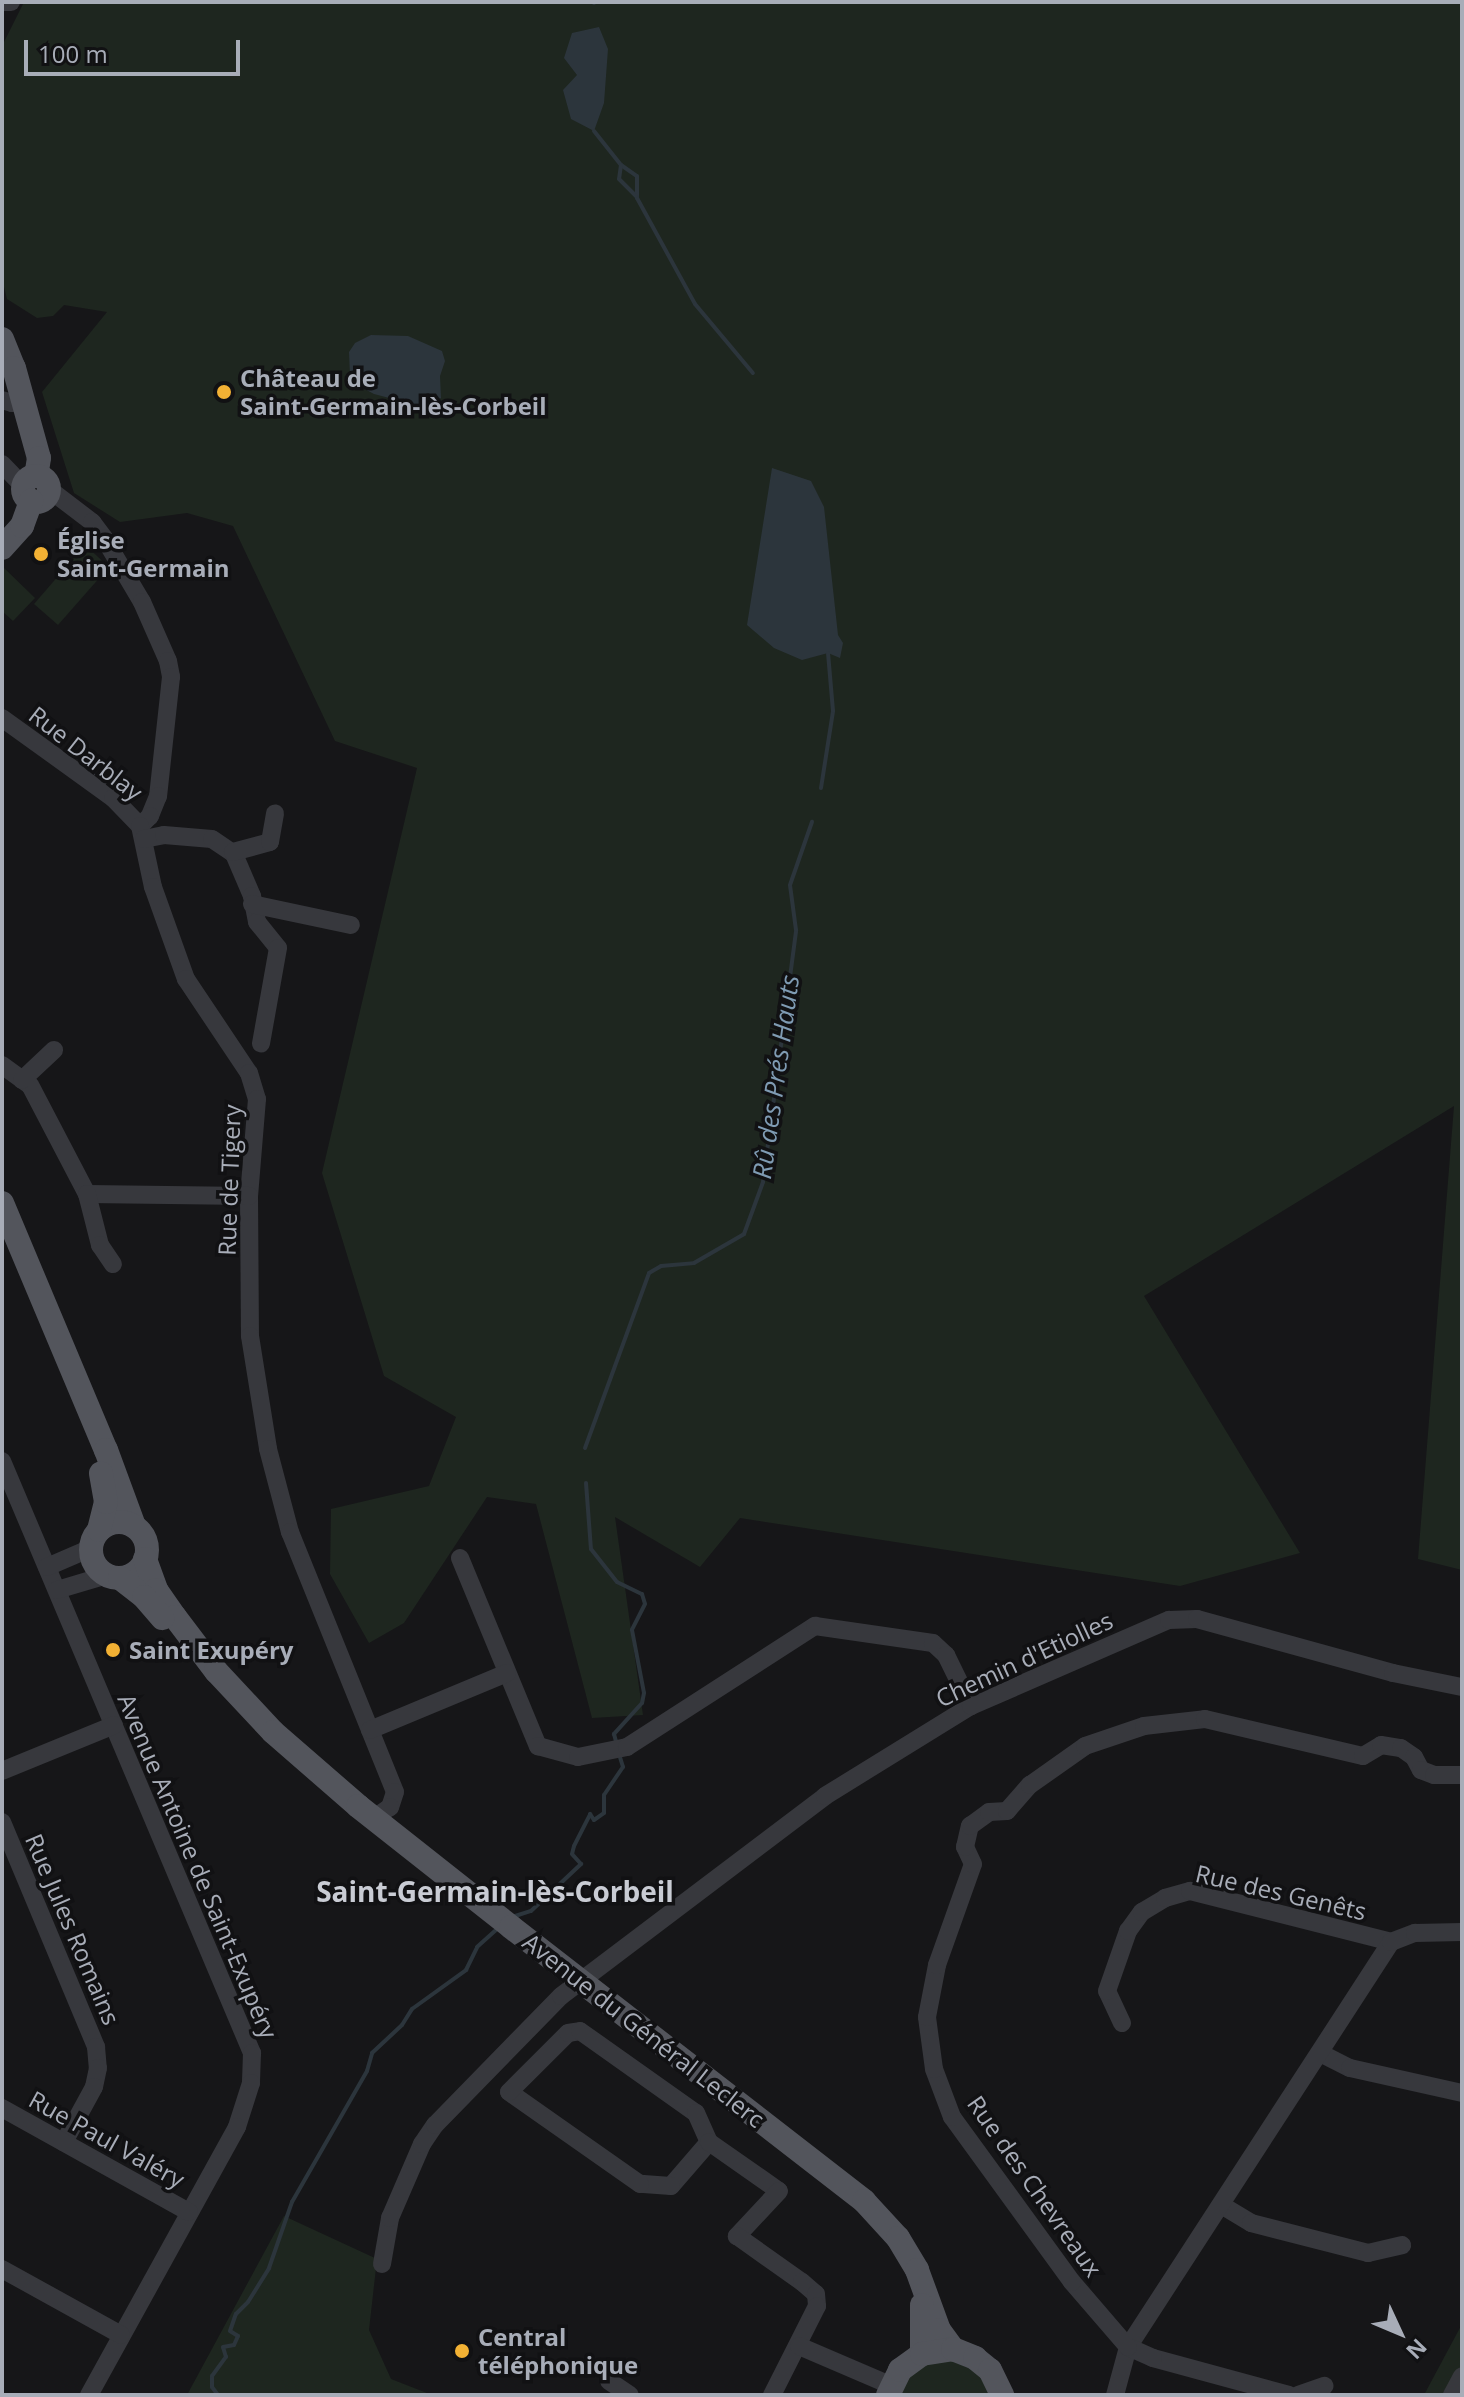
<!DOCTYPE html>
<html>
<head>
<meta charset="utf-8">
<style>
  body { margin:0 }
  #map { position:relative; width:1464px; height:2397px; overflow:hidden; background:#161618; font-family:"Open Sans",sans-serif }
  div>[style] { position:absolute }
  [style*='--x'] { left:calc(var(--x)*1px); top:calc(var(--y)*1px); width:calc(var(--w)*1px); rotate:calc(var(--a)*1deg) }
  .green>* { inset:0; background:#1e261f }
  .water>* { inset:0; background:#2c353c }
  .stream>* { height:4px; margin:-2px; padding:0 2px; transform-origin:2px; border-radius:2px; background:#2c353c }
  .minor>* { height:18px; margin:-9px; padding:0 9px; transform-origin:9px; border-radius:9px; background:#37383d }
  .major>* { height:24px; margin:-12px; padding:0 12px; transform-origin:12px; border-radius:12px; background:#53555c }
  .major>.ring { margin:-12px; padding:0; box-sizing:content-box; background:none; border:24px solid #53555c; border-radius:50% }
  .dots>* { width:22px; height:22px; translate:-50% -50%; box-sizing:border-box; border:4px solid #111113; border-radius:50% }
  span { translate:-50% -50%; white-space:nowrap; text-align:center; line-height:1.15; -webkit-text-stroke:7px #111113; paint-order:stroke }
  .poi-label { font-size:24px; color:#a8adb8; font-weight:700 }
  .left { translate:0 -50%; text-align:left }
  .street-label { font-size:24px; color:#a8adb8 }
  .water-label { font-size:26px; color:#7f9bb3; font-style:italic }
  .quarter-label { font-size:28px; color:#c9ccd4; font-weight:700 }
  .frame { position:absolute; inset:0; border:4px solid #a8adb8; pointer-events:none }
  .north { position:absolute; left:1360px; top:2293px; width:80px; height:80px; -webkit-text-stroke:6px #111113; paint-order:stroke; rotate:134deg; font-size:22px; font-weight:700; line-height:32px; text-align:center; color:#a8adb8 }
  .north::after { content:''; display:block; margin:auto; width:28px; height:36px; background:#a8adb8; clip-path:polygon(50% 0,100% 100%,50% 72%,0 100%) }
  .scale { position:absolute; left:24px; top:40px; width:216px; height:36px; box-sizing:border-box; border:4px solid #a8adb8; border-top:0; padding-left:10px; font-size:24px; line-height:28px; white-space:nowrap; color:#a8adb8; -webkit-text-stroke:6px #111113; paint-order:stroke }
</style>
</head>
<body>
<div id="map">
  <div class="green">
    <i style="clip-path:polygon(24px 2px,1462px 2px,1462px 1570px,1418px 1559px,1454px 1106px,1144px 1296px,1300px 1553px,1180px 1586px,740px 1518px,700px 1567px,615px 1517px,643px 1715px,592px 1718px,536px 1504px,487px 1497px,404px 1623px,369px 1643px,330px 1574px,331px 1509px,429px 1486px,456px 1417px,384px 1376px,322px 1173px,417px 768px,335px 741px,233px 526px,187px 513px,120px 522px,74px 493px,42px 392px,107px 312px,64px 305px,53px 316px,37px 318px,7px 299px,2px 279px,2px 46px)"></i>
    <i style="clip-path:polygon(85px 545px,109px 567px,58px 625px,34px 604px)"></i>
    <i style="clip-path:polygon(3px 567px,35px 598px,13px 621px,2px 611px)"></i>
    <i style="clip-path:polygon(284px 2216px,377px 2259px,369px 2330px,391px 2379px,432px 2395px,187px 2395px)"></i>
    <i style="clip-path:polygon(1462px 2324px,1462px 2370px,1448px 2395px,1424px 2395px)"></i>
    <i style="clip-path:polygon(947px 2359px,976px 2371px,992px 2395px,896px 2395px,917px 2367px)"></i>
  </div>
  <div class="water">
    <i style="clip-path:polygon(599px 27px,608px 49px,604px 103px,594px 131px,571px 119px,563px 90px,577px 75px,564px 58px,572px 33px)"></i>
    <i style="clip-path:polygon(371px 335px,408px 336px,442px 351px,445px 361px,440px 376px,441px 398px,430px 405px,420px 406px,374px 394px,357px 385px,350px 375px,349px 352px,355px 343px)"></i>
    <i style="clip-path:polygon(772px 468px,811px 481px,824px 507px,838px 635px,843px 643px,840px 658px,828px 653px,802px 660px,774px 648px,747px 625px)"></i>
  </div>
  <div class="stream">
    <i style="--x:594;--y:2;--w:1;--a:90"></i>
    <i style="--x:594;--y:131;--w:43;--a:51.5"></i>
    <i style="--x:621;--y:165;--w:19;--a:35"></i>
    <i style="--x:637;--y:176;--w:22;--a:90"></i>
    <i style="--x:637;--y:198;--w:121;--a:61.3"></i>
    <i style="--x:695;--y:304;--w:90;--a:50"></i>
    <i style="--x:621;--y:165;--w:14;--a:98"></i>
    <i style="--x:619;--y:179;--w:24;--a:45"></i>
    <i style="--x:821;--y:788;--w:78;--a:-81.1"></i>
    <i style="--x:833;--y:711;--w:58;--a:-94.9"></i>
    <i style="--x:585;--y:1448;--w:186;--a:-69.9"></i>
    <i style="--x:649;--y:1273;--w:14;--a:-30"></i>
    <i style="--x:661;--y:1266;--w:33;--a:-5"></i>
    <i style="--x:694;--y:1263;--w:58;--a:-30.1"></i>
    <i style="--x:744;--y:1234;--w:55;--a:-69.9"></i>
    <i style="--x:763;--y:1182;--w:254;--a:-82.5"></i>
    <i style="--x:796;--y:930;--w:45;--a:-97.6"></i>
    <i style="--x:790;--y:885;--w:67;--a:-70.8"></i>
    <i style="--x:586;--y:1483;--w:66;--a:85.7"></i>
    <i style="--x:591;--y:1549;--w:42;--a:51.8"></i>
    <i style="--x:617;--y:1582;--w:28;--a:26"></i>
    <i style="--x:642;--y:1594;--w:10;--a:73"></i>
    <i style="--x:645;--y:1604;--w:29;--a:117"></i>
    <i style="--x:632;--y:1630;--w:64;--a:79.2"></i>
    <i style="--x:644;--y:1693;--w:10;--a:101"></i>
    <i style="--x:642;--y:1703;--w:42;--a:132.1"></i>
    <i style="--x:614;--y:1734;--w:11;--a:75"></i>
    <i style="--x:512;--y:1917;--w:20;--a:-18"></i>
    <i style="--x:531;--y:1911;--w:69;--a:-43.2"></i>
    <i style="--x:581;--y:1864;--w:13;--a:-132"></i>
    <i style="--x:572;--y:1854;--w:8;--a:-76"></i>
    <i style="--x:574;--y:1846;--w:36;--a:-63"></i>
    <i style="--x:590;--y:1814;--w:7;--a:56"></i>
    <i style="--x:594;--y:1820;--w:12;--a:-35"></i>
    <i style="--x:604;--y:1813;--w:18;--a:-90"></i>
    <i style="--x:604;--y:1795;--w:34;--a:-56"></i>
    <i style="--x:623;--y:1767;--w:14;--a:-107"></i>
    <i style="--x:218;--y:2395;--w:10;--a:-127"></i>
    <i style="--x:212;--y:2387;--w:11;--a:-90"></i>
    <i style="--x:212;--y:2376;--w:24;--a:-54"></i>
    <i style="--x:226;--y:2357;--w:10;--a:-107"></i>
    <i style="--x:223;--y:2347;--w:11;--a:-10"></i>
    <i style="--x:234;--y:2345;--w:10;--a:-66"></i>
    <i style="--x:238;--y:2336;--w:9;--a:-148"></i>
    <i style="--x:230;--y:2331;--w:18;--a:-71"></i>
    <i style="--x:236;--y:2314;--w:17;--a:-45"></i>
    <i style="--x:248;--y:2302;--w:40;--a:-58"></i>
    <i style="--x:269;--y:2268;--w:70;--a:-70.8"></i>
    <i style="--x:292;--y:2202;--w:151;--a:-60.2"></i>
    <i style="--x:367;--y:2071;--w:19;--a:-74"></i>
    <i style="--x:372;--y:2053;--w:41;--a:-43"></i>
    <i style="--x:402;--y:2025;--w:19;--a:-58"></i>
    <i style="--x:412;--y:2009;--w:67;--a:-35.8"></i>
    <i style="--x:466;--y:1970;--w:25;--a:-64"></i>
    <i style="--x:477;--y:1947;--w:30;--a:-42"></i>
  </div>
  <div class="minor">
    <i style="--x:2;--y:2;--w:9;--a:0"></i>
    <i style="--x:2;--y:400;--w:10;--a:17"></i>
    <i style="--x:12;--y:403;--w:11;--a:-15"></i>
    <i style="--x:2;--y:464;--w:32;--a:46"></i>
    <i style="--x:50;--y:490;--w:53;--a:37.3"></i>
    <i style="--x:92;--y:522;--w:20;--a:53"></i>
    <i style="--x:104;--y:538;--w:74;--a:59.3"></i>
    <i style="--x:142;--y:602;--w:64;--a:66.2"></i>
    <i style="--x:168;--y:661;--w:16;--a:79"></i>
    <i style="--x:171;--y:677;--w:120;--a:96.2"></i>
    <i style="--x:158;--y:796;--w:22;--a:112"></i>
    <i style="--x:150;--y:816;--w:14;--a:135"></i>
    <i style="--x:2;--y:718;--w:137;--a:35.8"></i>
    <i style="--x:113;--y:798;--w:39;--a:46"></i>
    <i style="--x:140;--y:826;--w:62;--a:78"></i>
    <i style="--x:153;--y:887;--w:98;--a:70.3"></i>
    <i style="--x:186;--y:979;--w:113;--a:56.2"></i>
    <i style="--x:249;--y:1073;--w:27;--a:73"></i>
    <i style="--x:257;--y:1099;--w:97;--a:94.7"></i>
    <i style="--x:249;--y:1196;--w:140;--a:89.6"></i>
    <i style="--x:250;--y:1336;--w:114;--a:80.9"></i>
    <i style="--x:268;--y:1449;--w:86;--a:75.2"></i>
    <i style="--x:290;--y:1532;--w:280;--a:68"></i>
    <i style="--x:395;--y:1792;--w:16;--a:108"></i>
    <i style="--x:390;--y:1807;--w:19;--a:145"></i>
    <i style="--x:144;--y:839;--w:20;--a:-11"></i>
    <i style="--x:164;--y:835;--w:48;--a:4.8"></i>
    <i style="--x:212;--y:839;--w:27;--a:34"></i>
    <i style="--x:234;--y:854;--w:46;--a:66.8"></i>
    <i style="--x:252;--y:896;--w:26;--a:79"></i>
    <i style="--x:257;--y:922;--w:33;--a:51"></i>
    <i style="--x:278;--y:948;--w:97;--a:100.1"></i>
    <i style="--x:233;--y:852;--w:38;--a:-15"></i>
    <i style="--x:270;--y:842;--w:29;--a:-80"></i>
    <i style="--x:252;--y:904;--w:101;--a:12"></i>
    <i style="--x:2;--y:1065;--w:34;--a:36"></i>
    <i style="--x:30;--y:1085;--w:123;--a:62.4"></i>
    <i style="--x:87;--y:1194;--w:162;--a:0.7"></i>
    <i style="--x:22;--y:1080;--w:44;--a:-43.2"></i>
    <i style="--x:87;--y:1194;--w:53;--a:75.7"></i>
    <i style="--x:100;--y:1245;--w:23;--a:56"></i>
    <i style="--x:2;--y:1461;--w:643;--a:67.11"></i>
    <i style="--x:252;--y:2053;--w:30;--a:92"></i>
    <i style="--x:251;--y:2083;--w:46;--a:107.7"></i>
    <i style="--x:237;--y:2127;--w:306;--a:118.9"></i>
    <i style="--x:460;--y:1558;--w:204;--a:67.5"></i>
    <i style="--x:538;--y:1746;--w:41;--a:15.4"></i>
    <i style="--x:578;--y:1757;--w:50;--a:-11.5"></i>
    <i style="--x:627;--y:1747;--w:224;--a:-32.8"></i>
    <i style="--x:815;--y:1626;--w:119;--a:8.2"></i>
    <i style="--x:933;--y:1643;--w:18;--a:43"></i>
    <i style="--x:946;--y:1655;--w:57;--a:63.9"></i>
    <i style="--x:47;--y:1567;--w:48;--a:-23.4"></i>
    <i style="--x:57;--y:1590;--w:52;--a:-16.7"></i>
    <i style="--x:370;--y:1730;--w:148;--a:-22.6"></i>
    <i style="--x:2;--y:1771;--w:121;--a:-22.3"></i>
    <i style="--x:2;--y:1822;--w:244;--a:67.3"></i>
    <i style="--x:96;--y:2047;--w:21;--a:85"></i>
    <i style="--x:98;--y:2068;--w:19;--a:102"></i>
    <i style="--x:94;--y:2087;--w:63;--a:118.6"></i>
    <i style="--x:1122;--y:2023;--w:35;--a:-115"></i>
    <i style="--x:1107;--y:1991;--w:64;--a:-70.7"></i>
    <i style="--x:1128;--y:1931;--w:24;--a:-54"></i>
    <i style="--x:1142;--y:1912;--w:27;--a:-31"></i>
    <i style="--x:1165;--y:1898;--w:26;--a:-16"></i>
    <i style="--x:1190;--y:1891;--w:207;--a:14.2"></i>
    <i style="--x:1322;--y:2054;--w:31;--a:27"></i>
    <i style="--x:1350;--y:2068;--w:115;--a:12.6"></i>
    <i style="--x:2;--y:2108;--w:214;--a:29.1"></i>
    <i style="--x:709;--y:2142;--w:58;--a:130.8"></i>
    <i style="--x:671;--y:2186;--w:31;--a:-176"></i>
    <i style="--x:640;--y:2184;--w:160;--a:-144.9"></i>
    <i style="--x:509;--y:2092;--w:83;--a:-45"></i>
    <i style="--x:568;--y:2033;--w:12;--a:-9"></i>
    <i style="--x:580;--y:2031;--w:142;--a:35.3"></i>
    <i style="--x:696;--y:2113;--w:32;--a:66"></i>
    <i style="--x:709;--y:2142;--w:85;--a:35"></i>
    <i style="--x:779;--y:2191;--w:62;--a:133"></i>
    <i style="--x:737;--y:2236;--w:80;--a:35.3"></i>
    <i style="--x:802;--y:2282;--w:18;--a:41"></i>
    <i style="--x:816;--y:2294;--w:12;--a:85"></i>
    <i style="--x:817;--y:2306;--w:100;--a:116.8"></i>
    <i style="--x:1223;--y:2206;--w:33;--a:31"></i>
    <i style="--x:1251;--y:2223;--w:121;--a:14.4"></i>
    <i style="--x:1368;--y:2253;--w:35;--a:-13"></i>
    <i style="--x:382;--y:2264;--w:47;--a:-80.1"></i>
    <i style="--x:390;--y:2218;--w:81;--a:-66.6"></i>
    <i style="--x:422;--y:2144;--w:23;--a:-56"></i>
    <i style="--x:435;--y:2125;--w:180;--a:-45.7"></i>
    <i style="--x:561;--y:1996;--w:331;--a:-37.1"></i>
    <i style="--x:825;--y:1796;--w:172;--a:-31.7"></i>
    <i style="--x:971;--y:1706;--w:216;--a:-23.5"></i>
    <i style="--x:1169;--y:1620;--w:28;--a:-2"></i>
    <i style="--x:1197;--y:1619;--w:203;--a:15.4"></i>
    <i style="--x:1393;--y:1673;--w:70;--a:11.5"></i>
    <i style="--x:2;--y:2269;--w:136;--a:29"></i>
    <i style="--x:799;--y:2346;--w:99;--a:23.2"></i>
    <i style="--x:609;--y:2381;--w:25;--a:34"></i>
    <i style="--x:1115;--y:2395;--w:50;--a:-74.8"></i>
    <i style="--x:1128;--y:2347;--w:483;--a:-57"></i>
    <i style="--x:1391;--y:1942;--w:26;--a:-21"></i>
    <i style="--x:1415;--y:1933;--w:47;--a:-1.2"></i>
    <i style="--x:1289;--y:2395;--w:141;--a:-164.8"></i>
    <i style="--x:1153;--y:2358;--w:27;--a:-156"></i>
    <i style="--x:1128;--y:2347;--w:86;--a:-130.7"></i>
    <i style="--x:1072;--y:2282;--w:204;--a:-126"></i>
    <i style="--x:952;--y:2117;--w:51;--a:-110.6"></i>
    <i style="--x:934;--y:2069;--w:52;--a:-97.7"></i>
    <i style="--x:927;--y:2017;--w:53;--a:-79.1"></i>
    <i style="--x:937;--y:1965;--w:107;--a:-70.4"></i>
    <i style="--x:973;--y:1864;--w:19;--a:-115"></i>
    <i style="--x:965;--y:1847;--w:22;--a:-77"></i>
    <i style="--x:970;--y:1826;--w:24;--a:-36"></i>
    <i style="--x:989;--y:1812;--w:18;--a:-3"></i>
    <i style="--x:1007;--y:1811;--w:35;--a:-49"></i>
    <i style="--x:1030;--y:1785;--w:67;--a:-35.3"></i>
    <i style="--x:1085;--y:1746;--w:62;--a:-18.7"></i>
    <i style="--x:1144;--y:1726;--w:61;--a:-6.5"></i>
    <i style="--x:1205;--y:1719;--w:162;--a:13.2"></i>
    <i style="--x:1363;--y:1756;--w:21;--a:-31"></i>
    <i style="--x:1381;--y:1745;--w:20;--a:9"></i>
    <i style="--x:1401;--y:1748;--w:16;--a:35"></i>
    <i style="--x:1414;--y:1757;--w:15;--a:62"></i>
    <i style="--x:1421;--y:1770;--w:14;--a:21"></i>
    <i style="--x:1434;--y:1775;--w:28;--a:0"></i>
    <i style="--x:1298;--y:2395;--w:28;--a:-19"></i>
    <i style="--x:1452;--y:2395;--w:21;--a:-62"></i>
  </div>
  <div class="major">
    <i style="--x:2;--y:339;--w:31;--a:68"></i>
    <i style="--x:14;--y:368;--w:93;--a:74.5"></i>
    <i style="--x:39;--y:458;--w:18;--a:99"></i>
    <i class="ring" style="left:23px;top:476px;width:2px;height:2px"></i>
    <i style="--x:2;--y:548;--w:30;--a:-48"></i>
    <i style="--x:22;--y:526;--w:27;--a:-70"></i>
    <i style="--x:2;--y:1203;--w:268;--a:67.2"></i>
    <i style="--x:106;--y:1450;--w:81;--a:69.8"></i>
    <i class="ring" style="left:91px;top:1522px;width:32px;height:32px"></i>
    <i style="--x:99;--y:1530;--w:29;--a:-76"></i>
    <i style="--x:106;--y:1502;--w:29;--a:-100"></i>
    <i style="--x:145;--y:1559;--w:33;--a:70"></i>
    <i style="--x:156;--y:1590;--w:33;--a:55"></i>
    <i style="--x:175;--y:1617;--w:68;--a:52.8"></i>
    <i style="--x:216;--y:1671;--w:83;--a:46.9"></i>
    <i style="--x:273;--y:1732;--w:113;--a:41"></i>
    <i style="--x:358;--y:1806;--w:195;--a:38.3"></i>
    <i style="--x:511;--y:1927;--w:447;--a:37.8"></i>
    <i style="--x:864;--y:2201;--w:50;--a:47.4"></i>
    <i style="--x:898;--y:2238;--w:37;--a:59"></i>
    <i style="--x:917;--y:2270;--w:64;--a:69.9"></i>
    <i style="--x:939;--y:2330;--w:24;--a:54"></i>
    <i style="--x:120;--y:1578;--w:31;--a:38"></i>
    <i style="--x:144;--y:1597;--w:28;--a:49"></i>
    <i style="--x:922;--y:2305;--w:49;--a:90"></i>
    <i style="--x:888;--y:2395;--w:28;--a:-64"></i>
    <i style="--x:900;--y:2370;--w:27;--a:-36"></i>
    <i style="--x:922;--y:2354;--w:31;--a:-9"></i>
    <i style="--x:953;--y:2349;--w:24;--a:22"></i>
    <i style="--x:975;--y:2358;--w:19;--a:39"></i>
    <i style="--x:990;--y:2370;--w:28;--a:64"></i>
  </div>
  <div class="dots">
    <i style="left:224px;top:392px;background:#f2b134"></i>
    <i style="left:41px;top:554px;background:#f2b134"></i>
    <i style="left:113px;top:1650px;background:#f2b134"></i>
    <i style="left:462px;top:2351px;background:#f2b134"></i>
  </div>
  <div class="poi-label">
    <span class="left" style="left:240px;top:392px">Château de<br>Saint-Germain-lès-Corbeil</span>
    <span class="left" style="left:57px;top:554px">Église<br>Saint-Germain</span>
    <span class="left" style="left:129px;top:1650px">Saint Exupéry</span>
    <span class="left" style="left:478px;top:2351px">Central<br>téléphonique</span>
  </div>
  <div class="street-label">
    <span style="left:86px;top:753px;rotate:38deg">Rue Darblay</span>
    <span style="left:229px;top:1180px;rotate:-88deg">Rue de Tigery</span>
    <span style="left:1024px;top:1659px;rotate:-25deg">Chemin d'Etiolles</span>
    <span style="left:198px;top:1866px;rotate:67deg">Avenue Antoine de Saint-Exupéry</span>
    <span style="left:1281px;top:1892px;rotate:13deg">Rue des Genêts</span>
    <span style="left:73px;top:1929px;rotate:67deg">Rue Jules Romains</span>
    <span style="left:644px;top:2030px;rotate:38deg">Avenue du Général Leclerc</span>
    <span style="left:107px;top:2139px;rotate:29deg">Rue Paul Valéry</span>
    <span style="left:1035px;top:2186px;rotate:55deg">Rue des Chevreaux</span>
  </div>
  <div class="water-label">
    <span style="left:776px;top:1077px;rotate:-82deg">Rû des Prés Hauts</span>
  </div>
  <div class="quarter-label">
    <span style="left:495px;top:1891px">Saint-Germain-lès-Corbeil</span>
  </div>
  <div class="frame"></div>
  <div class="north">N</div>
  <div class="scale">100 m</div>
</div>
</body>
</html>
